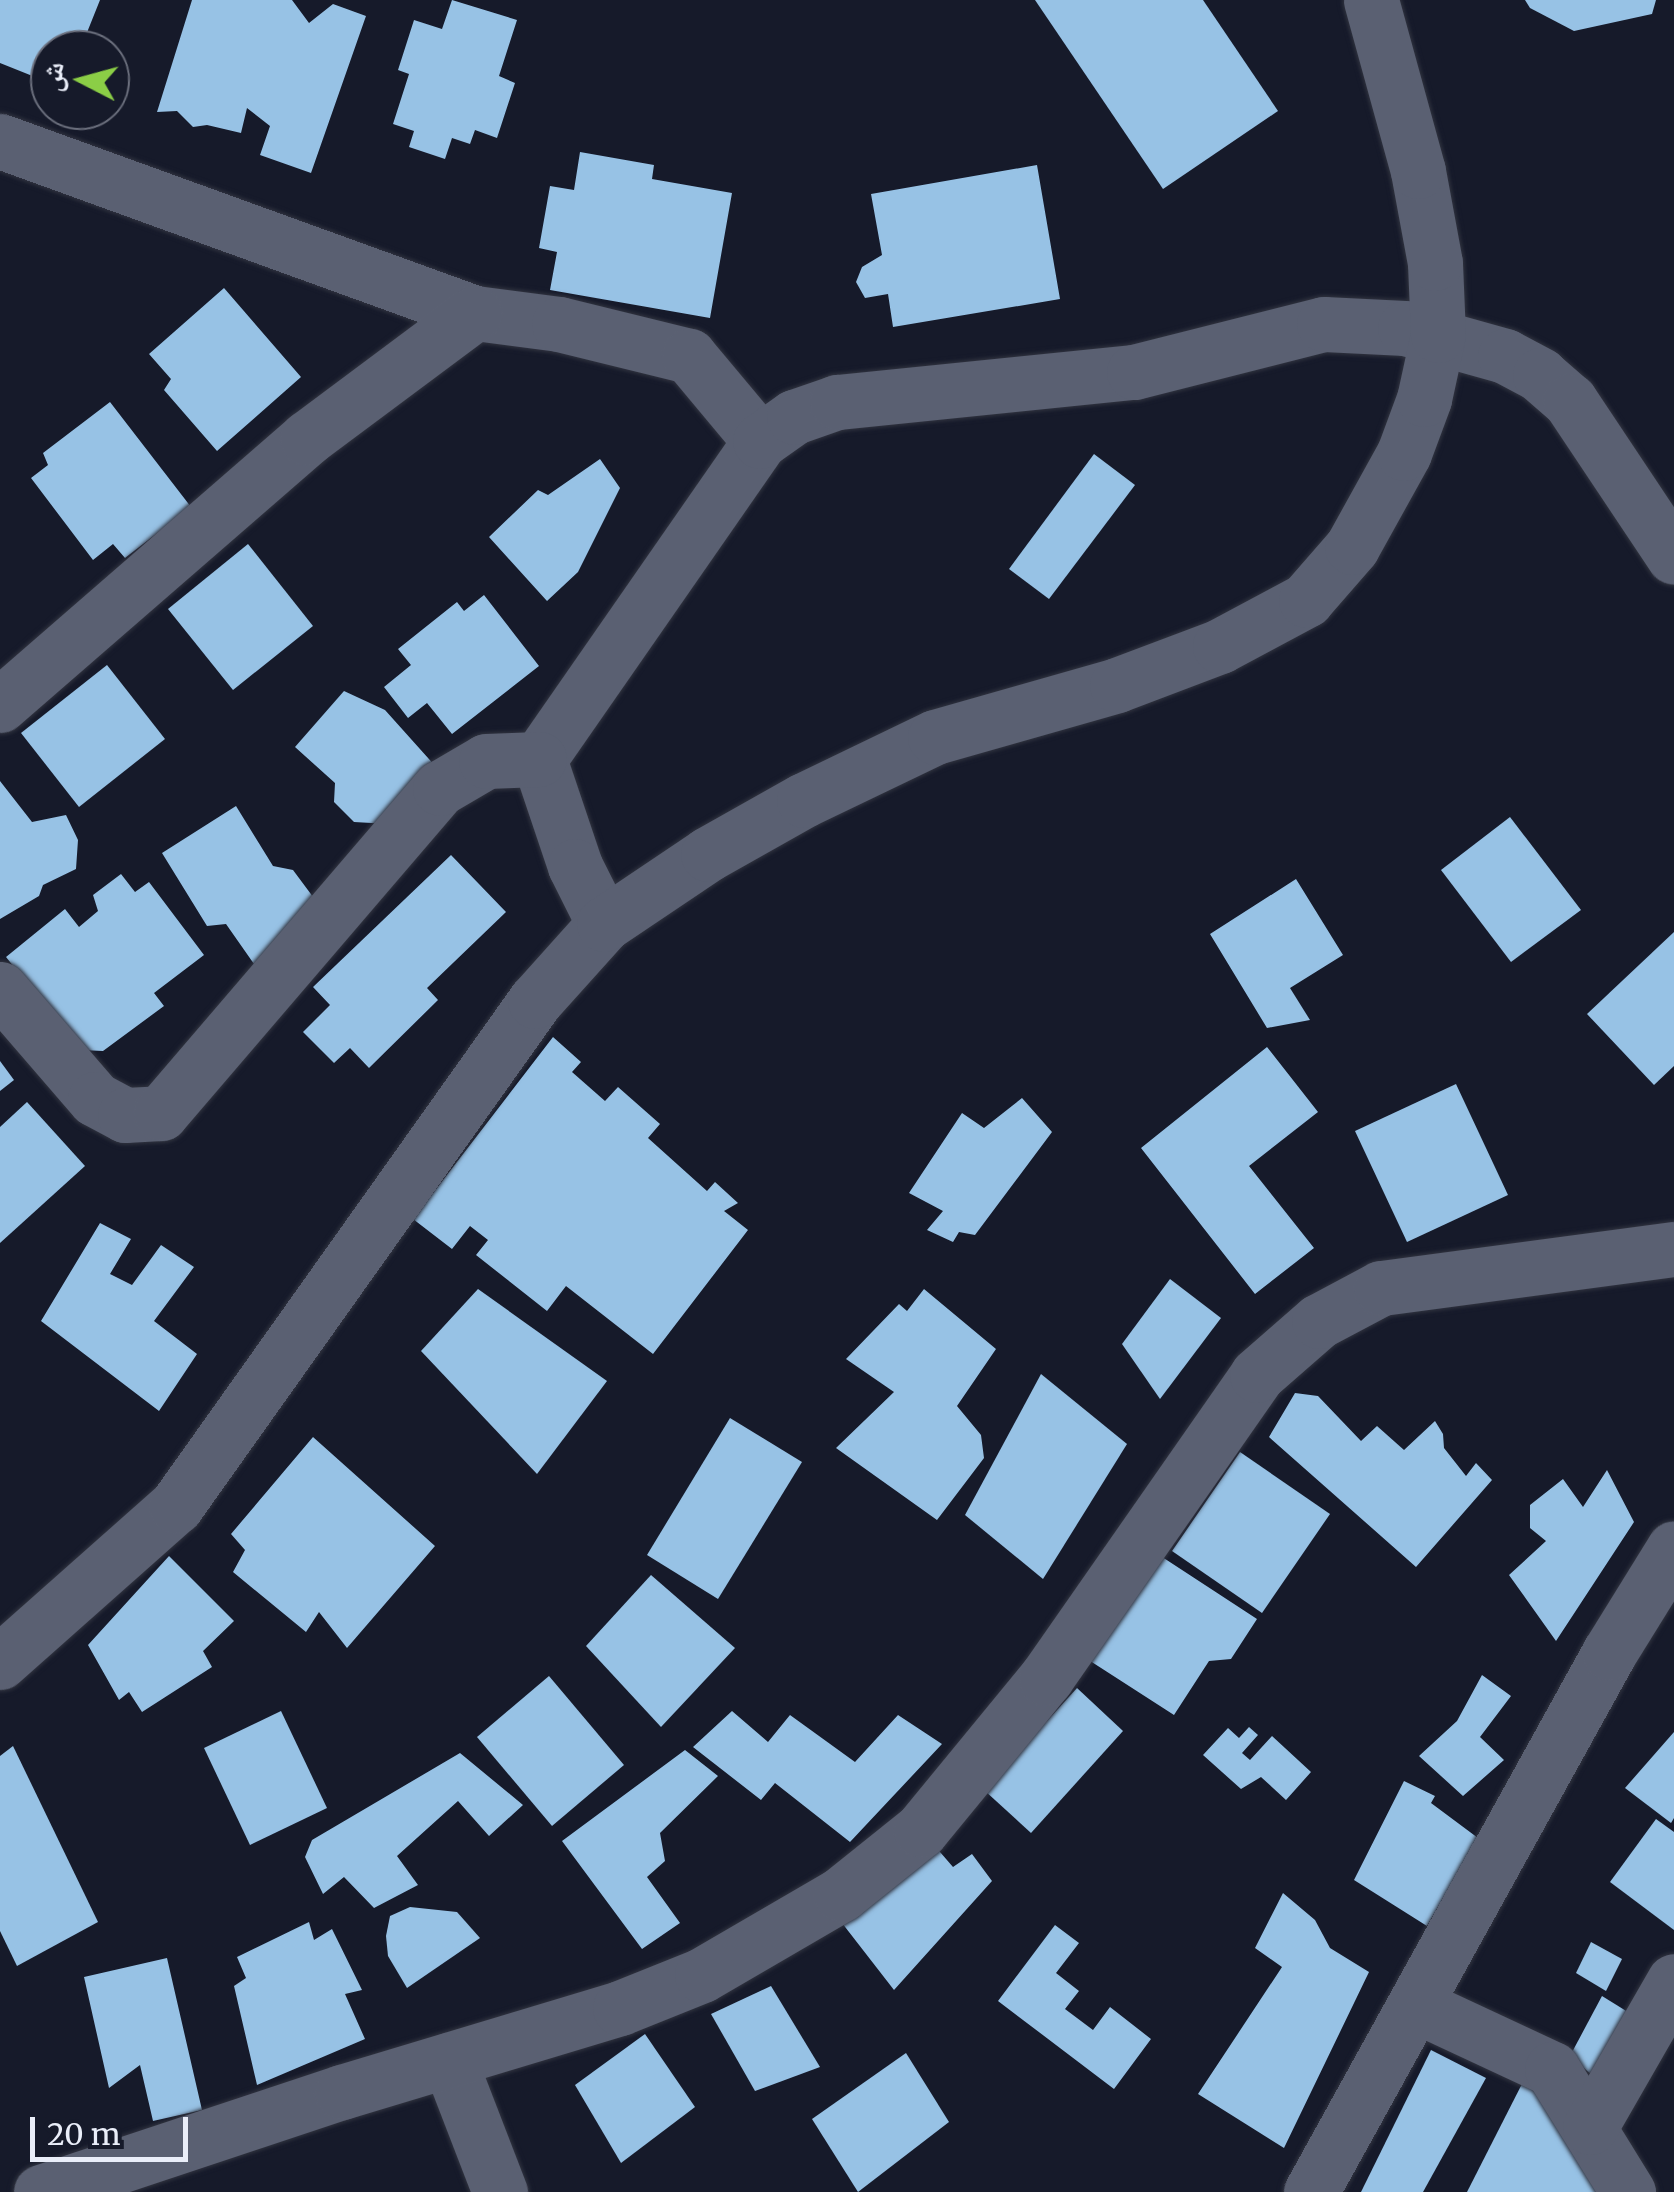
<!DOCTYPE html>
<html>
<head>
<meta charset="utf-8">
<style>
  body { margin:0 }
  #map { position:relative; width:1674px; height:2192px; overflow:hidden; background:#161a2a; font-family:Merriweather,"Noto Naskh Arabic",serif }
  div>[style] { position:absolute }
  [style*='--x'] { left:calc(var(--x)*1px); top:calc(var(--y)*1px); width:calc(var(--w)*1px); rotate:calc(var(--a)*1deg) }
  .building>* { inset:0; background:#97c2e5 }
  .roads { filter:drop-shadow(0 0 2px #313440) drop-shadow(0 0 2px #313440) }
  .street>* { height:55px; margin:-27.5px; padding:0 27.5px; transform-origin:27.5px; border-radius:27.5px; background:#5a6072 }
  span { translate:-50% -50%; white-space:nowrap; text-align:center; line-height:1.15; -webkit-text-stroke:10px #161a2a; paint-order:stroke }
  .north { position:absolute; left:30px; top:30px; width:100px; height:100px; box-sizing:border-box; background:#161a2a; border:2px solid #6b6f7d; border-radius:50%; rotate:276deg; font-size:28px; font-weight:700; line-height:40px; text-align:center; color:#eaeef9 }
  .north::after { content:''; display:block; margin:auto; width:35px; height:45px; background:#8bce46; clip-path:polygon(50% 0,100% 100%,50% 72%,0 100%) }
  .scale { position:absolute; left:30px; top:2117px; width:158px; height:45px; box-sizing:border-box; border:5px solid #eaeef9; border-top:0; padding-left:12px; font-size:30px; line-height:35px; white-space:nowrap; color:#eaeef9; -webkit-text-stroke:8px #161a2a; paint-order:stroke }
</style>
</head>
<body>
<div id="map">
  <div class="building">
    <i style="clip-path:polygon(0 0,100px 0,80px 50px,50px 50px,50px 78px,35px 77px,0 63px)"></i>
    <i style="clip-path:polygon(192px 0,292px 0,309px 23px,333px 4px,366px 16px,311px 173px,260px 155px,270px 126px,247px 108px,241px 133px,207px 125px,193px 127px,177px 111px,157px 112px)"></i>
    <i style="clip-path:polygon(452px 0,517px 20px,499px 76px,515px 83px,497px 138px,475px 130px,470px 144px,452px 138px,445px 159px,409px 147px,414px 131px,393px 124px,409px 74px,398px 70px,414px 20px,442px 29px)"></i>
    <i style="clip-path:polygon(1035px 0,1203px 0,1278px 111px,1163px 189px)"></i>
    <i style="clip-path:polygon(1525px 0,1656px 0,1652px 14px,1574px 31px,1530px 8px)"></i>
    <i style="clip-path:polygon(580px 152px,654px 165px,652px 179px,732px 193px,710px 318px,550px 290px,557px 252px,539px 248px,550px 186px,574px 190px)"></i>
    <i style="clip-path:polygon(1037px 165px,1060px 299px,893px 327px,888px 294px,865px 298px,856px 282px,862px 267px,882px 255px,871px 194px)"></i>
    <i style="clip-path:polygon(224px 288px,301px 377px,217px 451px,164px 390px,171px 379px,149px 354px)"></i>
    <i style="clip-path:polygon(110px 402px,191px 507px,125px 558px,113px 544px,93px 560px,31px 478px,48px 465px,43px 453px)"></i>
    <i style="clip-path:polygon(1094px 454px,1135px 485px,1049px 599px,1009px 569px)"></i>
    <i style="clip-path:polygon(600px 459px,620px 488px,578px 572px,547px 601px,489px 537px,538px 490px,548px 495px)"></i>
    <i style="clip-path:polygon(248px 544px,313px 626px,233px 690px,168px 609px)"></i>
    <i style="clip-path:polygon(484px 595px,539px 666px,452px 734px,427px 703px,408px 718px,384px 687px,411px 665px,398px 649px,457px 602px,464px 611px)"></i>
    <i style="clip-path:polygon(107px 665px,165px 739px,79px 807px,21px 733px)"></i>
    <i style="clip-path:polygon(344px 691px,385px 710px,437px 768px,389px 824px,354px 822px,334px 802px,335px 783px,295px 747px)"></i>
    <i style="clip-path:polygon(0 781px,32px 822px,66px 815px,78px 840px,76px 869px,43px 885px,39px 896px,0 919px)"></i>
    <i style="clip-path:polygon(236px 806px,273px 866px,293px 870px,325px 913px,254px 964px,226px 924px,207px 926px,162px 853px)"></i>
    <i style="clip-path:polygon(1510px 817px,1581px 910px,1511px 962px,1441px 870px)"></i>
    <i style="clip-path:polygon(451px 855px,506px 912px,427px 988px,438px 1000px,369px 1068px,350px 1048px,334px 1063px,303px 1032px,330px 1005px,313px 987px)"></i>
    <i style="clip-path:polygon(121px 874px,135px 892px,149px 882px,204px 955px,154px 993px,164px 1006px,103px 1051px,80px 1050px,6px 957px,65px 909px,79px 927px,98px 911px,93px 895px)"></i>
    <i style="clip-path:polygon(1296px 879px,1343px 955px,1290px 988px,1310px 1020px,1267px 1028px,1210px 934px)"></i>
    <i style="clip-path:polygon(1674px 932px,1674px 1066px,1654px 1085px,1587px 1014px)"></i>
    <i style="clip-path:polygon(553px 1037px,581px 1062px,572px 1072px,605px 1101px,618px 1087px,660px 1124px,648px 1138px,707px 1191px,715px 1182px,738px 1203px,724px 1211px,748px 1230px,653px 1354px,566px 1286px,547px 1311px,476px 1255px,488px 1240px,470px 1226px,452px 1249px,413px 1219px)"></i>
    <i style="clip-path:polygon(1267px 1047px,1318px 1112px,1249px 1166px,1314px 1248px,1255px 1294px,1141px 1148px)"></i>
    <i style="clip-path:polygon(0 1061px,14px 1080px,0 1091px)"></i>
    <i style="clip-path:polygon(1456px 1084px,1508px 1195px,1407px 1242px,1355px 1131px)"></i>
    <i style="clip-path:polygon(1022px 1098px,1052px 1132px,975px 1235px,959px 1232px,953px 1242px,927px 1230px,943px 1211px,909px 1193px,962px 1113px,984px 1128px)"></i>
    <i style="clip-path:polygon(27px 1102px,85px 1166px,0 1243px,0 1127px)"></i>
    <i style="clip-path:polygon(100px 1223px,131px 1239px,110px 1274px,132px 1285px,161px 1245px,194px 1267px,154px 1321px,197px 1354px,159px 1411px,41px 1321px)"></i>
    <i style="clip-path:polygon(1170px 1279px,1221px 1318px,1160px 1399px,1122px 1344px)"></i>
    <i style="clip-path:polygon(478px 1289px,607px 1381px,537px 1474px,421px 1351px)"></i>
    <i style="clip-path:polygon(924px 1289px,996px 1349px,957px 1406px,981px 1435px,984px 1458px,937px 1520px,836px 1448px,894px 1392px,846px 1359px,899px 1304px,907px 1311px)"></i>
    <i style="clip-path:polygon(1041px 1374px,1127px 1444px,1043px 1579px,965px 1515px)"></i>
    <i style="clip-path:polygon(1295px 1393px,1318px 1396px,1361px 1441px,1377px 1426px,1404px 1450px,1435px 1421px,1443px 1434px,1444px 1448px,1466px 1476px,1476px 1463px,1492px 1480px,1416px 1567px,1269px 1437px)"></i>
    <i style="clip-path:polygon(730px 1418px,802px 1462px,718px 1599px,647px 1555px)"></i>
    <i style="clip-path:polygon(313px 1437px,435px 1546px,347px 1648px,319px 1612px,306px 1632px,233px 1572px,245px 1550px,231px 1534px)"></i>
    <i style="clip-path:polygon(1240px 1452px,1330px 1514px,1262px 1613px,1172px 1551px)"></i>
    <i style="clip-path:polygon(1607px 1470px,1634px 1522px,1556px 1641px,1509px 1575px,1546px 1541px,1530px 1528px,1530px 1505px,1563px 1479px,1583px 1507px)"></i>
    <i style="clip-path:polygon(1153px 1551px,1257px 1619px,1231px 1659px,1209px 1661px,1174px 1715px,1084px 1657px)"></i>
    <i style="clip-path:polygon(169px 1556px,234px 1621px,203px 1651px,212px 1667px,142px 1712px,129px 1692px,119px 1700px,88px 1645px)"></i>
    <i style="clip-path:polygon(651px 1575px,735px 1648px,661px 1727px,586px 1646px)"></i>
    <i style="clip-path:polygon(1482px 1675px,1511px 1696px,1480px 1737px,1504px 1760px,1463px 1796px,1419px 1756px,1457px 1721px)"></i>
    <i style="clip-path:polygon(549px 1676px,624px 1765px,552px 1826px,477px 1737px)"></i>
    <i style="clip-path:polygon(1077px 1688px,1123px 1731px,1031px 1833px,984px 1790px)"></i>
    <i style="clip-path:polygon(281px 1711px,327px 1808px,250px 1845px,204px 1748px)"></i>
    <i style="clip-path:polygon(732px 1711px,768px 1742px,790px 1715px,855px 1762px,898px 1715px,942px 1744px,850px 1842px,775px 1783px,761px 1800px,693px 1747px)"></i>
    <i style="clip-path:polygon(1249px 1727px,1258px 1735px,1242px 1753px,1250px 1760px,1272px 1736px,1311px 1772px,1286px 1800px,1261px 1777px,1241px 1789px,1203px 1755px,1228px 1728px,1239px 1738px)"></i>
    <i style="clip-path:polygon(1674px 1732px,1674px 1818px,1671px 1823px,1625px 1788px)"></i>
    <i style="clip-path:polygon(13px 1746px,98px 1922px,17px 1966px,0 1931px,0 1756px)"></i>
    <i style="clip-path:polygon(685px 1750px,718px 1776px,660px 1833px,665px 1861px,647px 1877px,680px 1923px,642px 1949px,562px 1841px)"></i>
    <i style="clip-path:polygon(460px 1753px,523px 1805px,489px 1836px,458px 1801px,397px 1856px,418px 1885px,374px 1908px,344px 1877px,323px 1894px,305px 1857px,312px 1840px)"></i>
    <i style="clip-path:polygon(1404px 1781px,1435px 1796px,1431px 1803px,1478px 1838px,1427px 1926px,1354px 1880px)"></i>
    <i style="clip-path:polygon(1656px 1819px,1674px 1832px,1674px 1930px,1610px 1882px)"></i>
    <i style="clip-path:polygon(921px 1830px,953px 1867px,972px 1854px,992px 1881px,894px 1990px,842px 1923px)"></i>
    <i style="clip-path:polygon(1283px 1893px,1315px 1920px,1330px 1948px,1369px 1972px,1284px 2148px,1198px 2094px,1282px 1967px,1255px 1948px)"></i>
    <i style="clip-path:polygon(410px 1907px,457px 1912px,480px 1938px,407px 1988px,388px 1956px,386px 1936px,390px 1916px)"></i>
    <i style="clip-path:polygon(309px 1922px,314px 1940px,332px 1929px,362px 1990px,345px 1994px,365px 2039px,257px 2085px,234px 1986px,246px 1978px,237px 1957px)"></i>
    <i style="clip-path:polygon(1055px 1925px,1079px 1943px,1056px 1973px,1079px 1991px,1065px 2009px,1093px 2030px,1110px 2007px,1151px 2039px,1114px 2089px,998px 2001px)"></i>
    <i style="clip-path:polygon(1591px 1942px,1622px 1959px,1606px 1991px,1576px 1973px)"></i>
    <i style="clip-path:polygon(167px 1958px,202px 2110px,153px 2121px,140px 2065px,109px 2088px,84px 1977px)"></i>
    <i style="clip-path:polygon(771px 1986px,820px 2067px,755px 2091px,711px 2014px)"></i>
    <i style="clip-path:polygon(1602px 1996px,1644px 2022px,1609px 2090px,1570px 2056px)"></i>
    <i style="clip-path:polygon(645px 2034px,695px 2107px,621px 2163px,575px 2085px)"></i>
    <i style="clip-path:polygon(1431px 2050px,1486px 2078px,1423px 2192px,1361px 2192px)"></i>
    <i style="clip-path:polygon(906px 2053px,949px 2122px,858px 2192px,812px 2119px)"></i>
    <i style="clip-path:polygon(1527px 2074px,1603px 2192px,1467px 2192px)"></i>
  </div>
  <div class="roads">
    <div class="street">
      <i style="--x:0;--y:141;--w:505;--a:19.91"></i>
      <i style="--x:475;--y:313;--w:85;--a:7.5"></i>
      <i style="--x:559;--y:324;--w:134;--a:13.8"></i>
      <i style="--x:689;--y:356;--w:111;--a:50.1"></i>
      <i style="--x:0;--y:705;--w:407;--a:-41"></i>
      <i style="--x:307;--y:438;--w:209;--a:-36.7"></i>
      <i style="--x:539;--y:759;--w:387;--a:-55.2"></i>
      <i style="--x:760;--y:441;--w:42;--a:-35.2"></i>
      <i style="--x:794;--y:417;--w:46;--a:-19.2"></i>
      <i style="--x:837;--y:402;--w:299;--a:-5.8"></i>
      <i style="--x:1134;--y:372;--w:196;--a:-14.2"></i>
      <i style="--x:1324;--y:324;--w:81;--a:2.8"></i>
      <i style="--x:1405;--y:328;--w:104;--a:15.6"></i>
      <i style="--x:1505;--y:356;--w:40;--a:28"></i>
      <i style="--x:1540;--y:375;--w:40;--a:41"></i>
      <i style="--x:1570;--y:401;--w:187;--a:56.3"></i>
      <i style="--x:539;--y:759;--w:113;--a:71.4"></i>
      <i style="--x:575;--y:866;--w:65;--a:63.4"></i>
      <i style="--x:0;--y:989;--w:145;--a:49.2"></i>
      <i style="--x:95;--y:1099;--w:34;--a:28"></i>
      <i style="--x:125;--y:1115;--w:36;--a:-3"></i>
      <i style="--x:161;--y:1113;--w:428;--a:-49.4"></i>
      <i style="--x:440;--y:788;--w:53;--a:-30.4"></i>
      <i style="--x:486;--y:761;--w:53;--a:-2.2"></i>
      <i style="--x:0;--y:1662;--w:235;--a:-41.6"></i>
      <i style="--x:176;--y:1506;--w:620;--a:-54.59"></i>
      <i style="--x:535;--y:1001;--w:103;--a:-48.1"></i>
      <i style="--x:604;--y:924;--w:125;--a:-33.9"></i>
      <i style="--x:708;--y:854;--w:110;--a:-29.4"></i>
      <i style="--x:804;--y:800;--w:145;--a:-25.7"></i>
      <i style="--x:935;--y:737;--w:189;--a:-15.9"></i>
      <i style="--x:1117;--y:685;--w:110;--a:-20.7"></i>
      <i style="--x:1220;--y:646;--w:98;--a:-28.1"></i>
      <i style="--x:1306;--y:600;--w:70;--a:-49"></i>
      <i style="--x:1352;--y:547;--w:107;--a:-61"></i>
      <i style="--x:1404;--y:453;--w:58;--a:-69.7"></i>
      <i style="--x:1424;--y:399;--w:66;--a:-77.7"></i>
      <i style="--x:1438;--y:335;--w:72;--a:-92.4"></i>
      <i style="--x:1435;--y:263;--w:94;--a:-100.5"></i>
      <i style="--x:1418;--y:171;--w:177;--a:-105.4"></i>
      <i style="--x:1415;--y:2005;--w:151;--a:25"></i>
      <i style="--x:1552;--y:2069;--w:145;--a:58.3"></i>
      <i style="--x:449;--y:2060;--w:142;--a:68.9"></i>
      <i style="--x:1590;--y:2127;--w:168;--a:-60.1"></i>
      <i style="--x:41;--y:2192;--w:317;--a:-18.4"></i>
      <i style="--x:342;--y:2092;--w:290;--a:-16.8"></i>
      <i style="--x:620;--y:2008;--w:88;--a:-21.9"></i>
      <i style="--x:702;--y:1975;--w:161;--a:-30.2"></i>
      <i style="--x:841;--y:1894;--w:102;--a:-38.7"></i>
      <i style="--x:921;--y:1830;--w:197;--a:-50.6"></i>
      <i style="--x:1046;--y:1678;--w:369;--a:-55.1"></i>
      <i style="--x:1257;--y:1375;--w:82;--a:-41.1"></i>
      <i style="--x:1319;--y:1321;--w:70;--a:-28"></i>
      <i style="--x:1381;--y:1288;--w:296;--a:-7.6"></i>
      <i style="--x:1311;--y:2192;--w:616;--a:-61.06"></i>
      <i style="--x:1609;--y:1653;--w:123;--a:-58.2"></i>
    </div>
  </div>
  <div class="north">ش</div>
  <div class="scale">20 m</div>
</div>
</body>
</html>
